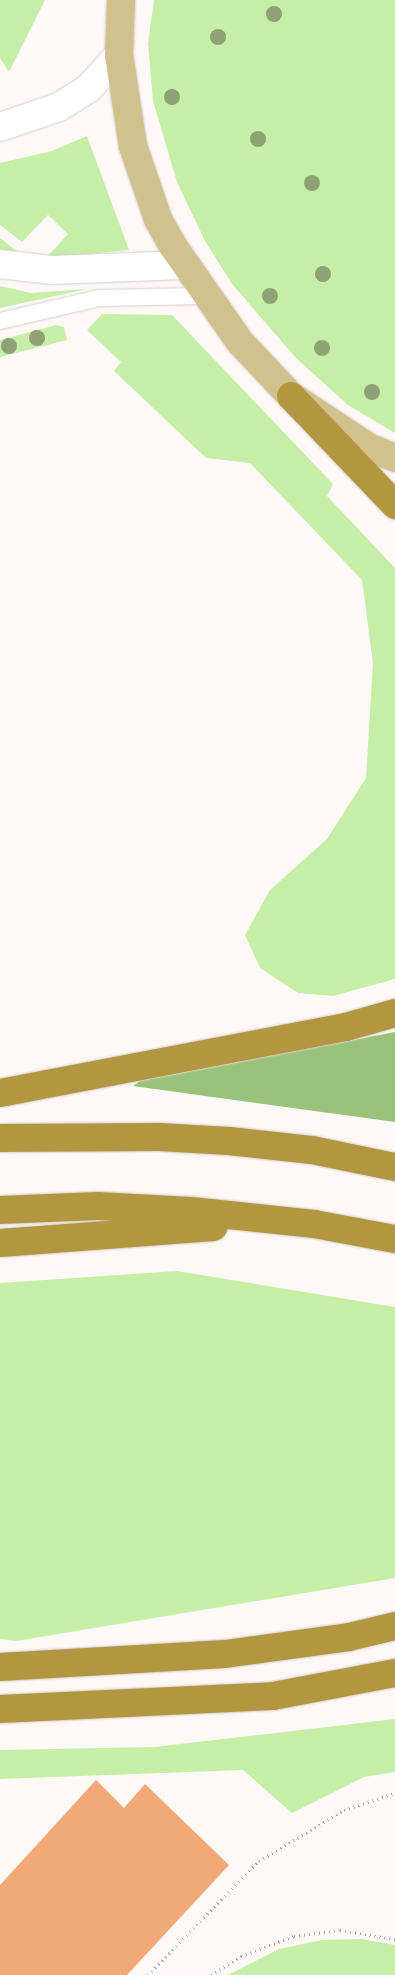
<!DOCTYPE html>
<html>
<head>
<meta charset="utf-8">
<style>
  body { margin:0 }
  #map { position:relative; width:395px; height:1975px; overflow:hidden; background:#fef9f6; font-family:"Space Grotesk",sans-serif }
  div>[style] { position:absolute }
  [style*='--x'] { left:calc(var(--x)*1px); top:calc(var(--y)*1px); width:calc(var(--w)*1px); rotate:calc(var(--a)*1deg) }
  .green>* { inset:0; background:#c5eea7 }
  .forest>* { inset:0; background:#99c37a }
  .building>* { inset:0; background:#f2a978 }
  .path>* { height:3px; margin-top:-1.5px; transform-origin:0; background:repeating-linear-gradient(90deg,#aca8a6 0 1px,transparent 0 5px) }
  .roads { filter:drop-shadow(0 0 1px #d2cecb) drop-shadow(0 0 1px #d2cecb) }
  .service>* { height:16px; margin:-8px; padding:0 8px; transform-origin:8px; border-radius:8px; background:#fff }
  .minor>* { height:28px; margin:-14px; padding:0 14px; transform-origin:14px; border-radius:14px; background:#fff }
  .primary>* { height:28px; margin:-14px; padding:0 14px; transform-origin:14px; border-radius:14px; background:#d1c18c }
  .motorway>* { height:28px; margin:-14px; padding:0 14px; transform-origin:14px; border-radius:14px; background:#b39740 }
  .trees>* { width:16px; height:16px; margin:-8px; border-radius:50%; background:#8fa276 }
  span { translate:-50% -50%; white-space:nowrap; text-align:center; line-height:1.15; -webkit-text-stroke:5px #fff; paint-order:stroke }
</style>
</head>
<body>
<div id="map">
  <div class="green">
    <i style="clip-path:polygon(0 0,45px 0,9px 72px,0 58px)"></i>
    <i style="clip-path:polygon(154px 0,395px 0,395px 433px,348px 405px,296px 358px,232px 284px,205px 241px,177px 182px,153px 101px,148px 43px)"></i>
    <i style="clip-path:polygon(87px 136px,129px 250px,46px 258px,68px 234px,48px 215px,22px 242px,0 225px,0 163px,52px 151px)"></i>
    <i style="clip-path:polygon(0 238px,19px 253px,0 249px)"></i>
    <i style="clip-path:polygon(0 286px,31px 293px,87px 289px,0 308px)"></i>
    <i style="clip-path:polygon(102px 314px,172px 315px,333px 484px,327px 496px,395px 568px,395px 979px,333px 996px,298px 993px,260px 968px,245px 935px,270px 890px,327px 839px,366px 778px,373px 664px,362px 580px,250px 463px,206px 458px,114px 371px,121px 362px,87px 330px)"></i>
    <i style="clip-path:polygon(56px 325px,64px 327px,67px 340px,0 357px,0 340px)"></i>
    <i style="clip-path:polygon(177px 1271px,395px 1307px,395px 1578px,16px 1641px,0 1639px,0 1283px)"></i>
    <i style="clip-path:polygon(395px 1719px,395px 1772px,364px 1777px,292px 1813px,243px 1770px,0 1779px,0 1750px,154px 1747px)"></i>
    <i style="clip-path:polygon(361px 1939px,395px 1945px,395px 1975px,228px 1975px,279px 1949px,322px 1940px)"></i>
  </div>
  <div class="forest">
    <i style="clip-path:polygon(395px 1032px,395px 1122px,133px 1086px,140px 1081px)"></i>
  </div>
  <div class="building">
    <i style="clip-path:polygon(96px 1780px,124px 1808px,145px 1784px,229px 1865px,127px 1975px,0 1975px,0 1885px)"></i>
  </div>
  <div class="path">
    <i style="--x:148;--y:1975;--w:159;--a:-45.8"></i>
    <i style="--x:259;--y:1861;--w:99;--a:-31"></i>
    <i style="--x:344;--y:1810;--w:54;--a:-18.4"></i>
    <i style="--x:211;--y:1975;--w:36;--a:-32"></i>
    <i style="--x:241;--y:1956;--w:57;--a:-20.7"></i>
    <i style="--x:294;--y:1936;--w:46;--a:-7.4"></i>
    <i style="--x:340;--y:1930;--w:56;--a:9.3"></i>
  </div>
  <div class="roads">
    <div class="service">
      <i style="--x:0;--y:321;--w:103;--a:-13"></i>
      <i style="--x:100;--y:298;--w:104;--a:-1.1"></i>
    </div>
    <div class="minor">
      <i style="--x:0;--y:127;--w:62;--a:-18.7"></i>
      <i style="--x:59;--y:107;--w:34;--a:-32"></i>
      <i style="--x:88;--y:89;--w:46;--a:-47.6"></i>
      <i style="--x:0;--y:264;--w:51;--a:6.7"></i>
      <i style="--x:51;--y:270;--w:133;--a:-2.2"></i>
    </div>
    <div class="primary">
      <i style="--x:121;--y:0;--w:55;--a:92.1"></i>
      <i style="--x:119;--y:55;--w:92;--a:81.3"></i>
      <i style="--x:133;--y:146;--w:77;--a:71.1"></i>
      <i style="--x:158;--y:219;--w:31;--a:61"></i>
      <i style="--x:173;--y:246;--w:117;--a:55.1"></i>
      <i style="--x:240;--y:342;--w:74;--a:46.6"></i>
      <i style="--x:291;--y:396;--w:92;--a:33.5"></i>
      <i style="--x:368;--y:447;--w:29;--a:22"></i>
    </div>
    <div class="motorway">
      <i style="--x:291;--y:396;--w:151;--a:46.3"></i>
      <i style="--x:0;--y:1093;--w:352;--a:-10.8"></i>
      <i style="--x:346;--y:1027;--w:51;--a:-15.9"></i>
      <i style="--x:0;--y:1138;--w:159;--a:-0.4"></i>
      <i style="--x:159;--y:1137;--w:70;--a:3.3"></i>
      <i style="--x:229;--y:1141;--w:83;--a:6.2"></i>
      <i style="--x:312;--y:1150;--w:85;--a:11.6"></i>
      <i style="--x:0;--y:1210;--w:98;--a:-2.3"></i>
      <i style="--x:98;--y:1206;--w:93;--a:3.1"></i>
      <i style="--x:191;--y:1211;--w:124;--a:6"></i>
      <i style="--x:314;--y:1224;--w:82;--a:10.5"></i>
      <i style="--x:0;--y:1243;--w:214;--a:-4.3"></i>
      <i style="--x:0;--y:1667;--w:225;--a:-3.3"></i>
      <i style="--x:225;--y:1654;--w:125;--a:-7.8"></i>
      <i style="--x:349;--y:1637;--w:47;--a:-13.4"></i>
      <i style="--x:0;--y:1709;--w:273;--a:-2.7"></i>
      <i style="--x:273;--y:1696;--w:124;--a:-10.7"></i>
    </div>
  </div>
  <div class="trees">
    <i style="left:274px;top:14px"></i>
    <i style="left:218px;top:37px"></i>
    <i style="left:172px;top:97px"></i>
    <i style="left:258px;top:139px"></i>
    <i style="left:312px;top:183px"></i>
    <i style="left:323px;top:274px"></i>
    <i style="left:270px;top:296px"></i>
    <i style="left:37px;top:338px"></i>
    <i style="left:9px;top:346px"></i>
    <i style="left:322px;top:348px"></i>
    <i style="left:372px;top:392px"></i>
  </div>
</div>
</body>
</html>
